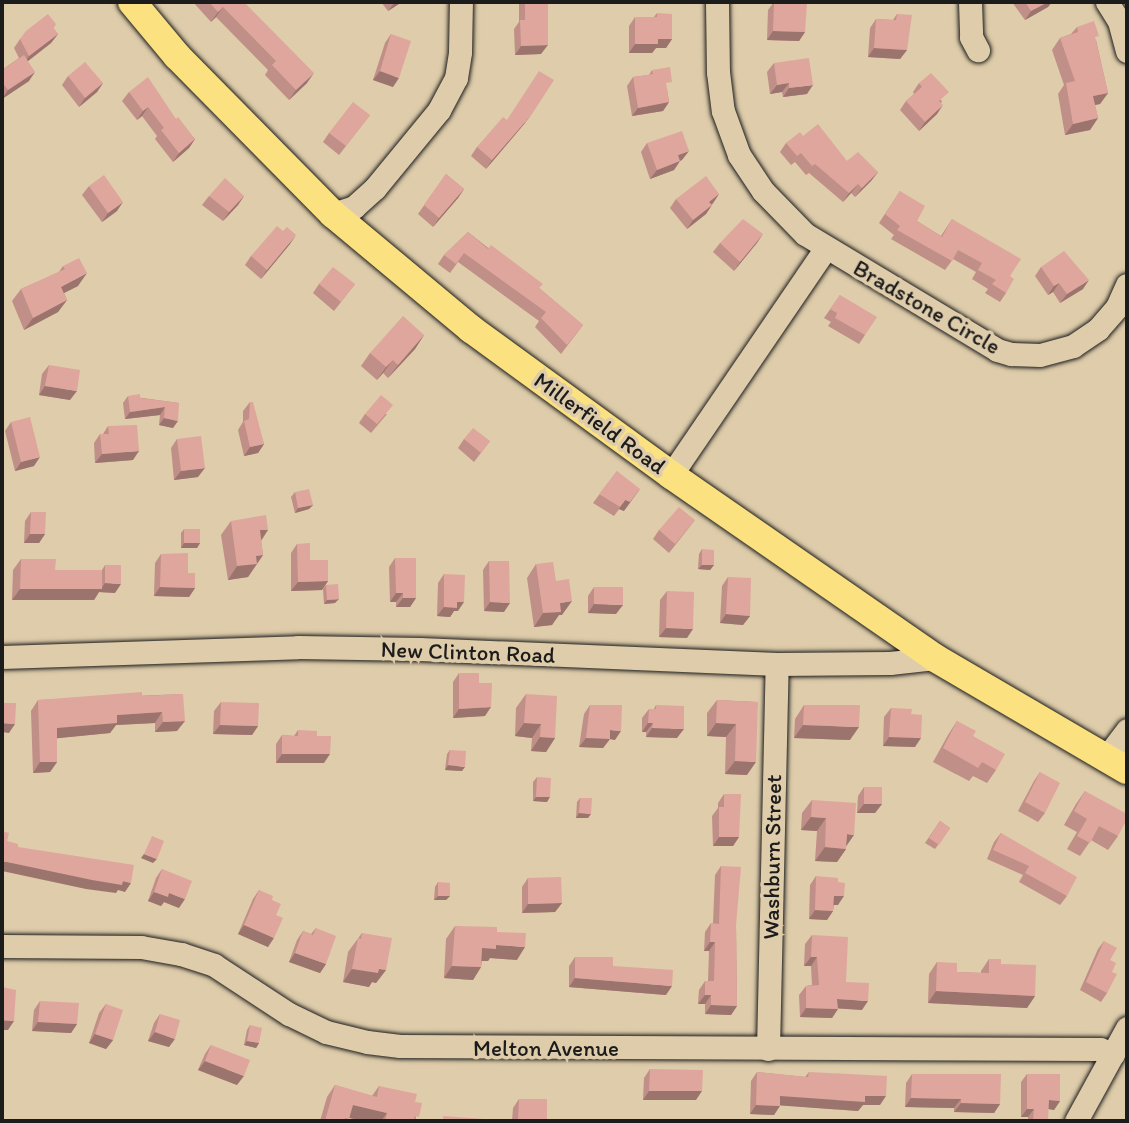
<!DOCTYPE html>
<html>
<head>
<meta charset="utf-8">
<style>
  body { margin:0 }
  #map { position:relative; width:1129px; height:1123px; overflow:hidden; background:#deccaa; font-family:Itim,sans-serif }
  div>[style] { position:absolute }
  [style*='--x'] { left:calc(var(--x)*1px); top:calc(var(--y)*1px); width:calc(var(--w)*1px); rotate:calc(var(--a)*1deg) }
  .roads { filter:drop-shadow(0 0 2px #1c1c1c) drop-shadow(0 0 2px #1c1c1c) }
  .minor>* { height:23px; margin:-11.5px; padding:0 11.5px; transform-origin:11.5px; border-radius:11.5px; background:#deccaa }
  .major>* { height:28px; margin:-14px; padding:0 14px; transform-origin:14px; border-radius:14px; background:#fbe180 }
  .wall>* { inset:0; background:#c08f87 }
  .shaded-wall>* { inset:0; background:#9c746e }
  .building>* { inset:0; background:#dfa69d }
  span { translate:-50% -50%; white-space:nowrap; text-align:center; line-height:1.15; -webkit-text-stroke:7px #deccaa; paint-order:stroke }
  .street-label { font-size:23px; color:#1c1c1c }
  .frame { position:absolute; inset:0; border:4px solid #1c1c1c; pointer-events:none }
</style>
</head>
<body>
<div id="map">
  <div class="roads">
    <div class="minor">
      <i style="--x:717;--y:2;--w:70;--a:89.2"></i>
      <i style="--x:718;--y:72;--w:39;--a:83"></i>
      <i style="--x:723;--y:111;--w:47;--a:70"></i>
      <i style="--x:739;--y:155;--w:43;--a:56.3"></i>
      <i style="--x:763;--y:191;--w:60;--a:45.7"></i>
      <i style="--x:805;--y:234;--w:224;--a:31.1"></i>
      <i style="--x:997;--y:350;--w:15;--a:16"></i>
      <i style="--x:1011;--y:354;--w:29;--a:2"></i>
      <i style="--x:1040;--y:355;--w:34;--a:-15"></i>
      <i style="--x:1073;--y:346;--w:30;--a:-34"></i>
      <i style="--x:1098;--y:329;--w:29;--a:-49"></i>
      <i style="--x:1117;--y:307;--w:24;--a:-66"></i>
      <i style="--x:970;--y:2;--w:35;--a:88"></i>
      <i style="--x:971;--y:37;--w:15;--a:62"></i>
      <i style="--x:1107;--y:2;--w:22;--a:58"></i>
      <i style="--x:1119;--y:21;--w:31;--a:75"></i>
      <i style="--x:333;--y:214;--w:22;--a:-18"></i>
      <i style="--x:354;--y:207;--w:28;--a:-42"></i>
      <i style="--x:375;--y:188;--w:101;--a:-50.6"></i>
      <i style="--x:439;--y:110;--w:36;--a:-62"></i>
      <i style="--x:456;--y:78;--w:26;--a:-81"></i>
      <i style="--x:460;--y:52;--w:50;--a:-88.9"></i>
      <i style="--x:671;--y:475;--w:275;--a:-55.7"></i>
      <i style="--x:2;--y:657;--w:296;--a:-1.9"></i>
      <i style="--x:298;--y:647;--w:122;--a:0.9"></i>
      <i style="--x:420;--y:649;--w:357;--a:2.4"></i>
      <i style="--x:777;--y:664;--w:113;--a:-0.5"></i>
      <i style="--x:890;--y:663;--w:45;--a:-6.3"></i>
      <i style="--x:1106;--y:758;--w:35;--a:-53"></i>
      <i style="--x:2;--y:946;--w:139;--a:0.4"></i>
      <i style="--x:141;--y:947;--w:41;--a:9.9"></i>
      <i style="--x:181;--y:954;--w:35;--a:18"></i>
      <i style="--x:214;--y:965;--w:90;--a:33.2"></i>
      <i style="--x:289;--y:1014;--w:41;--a:25.9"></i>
      <i style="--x:326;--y:1032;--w:42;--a:13.7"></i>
      <i style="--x:367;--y:1042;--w:33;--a:7"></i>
      <i style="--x:400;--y:1046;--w:700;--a:0.25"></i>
      <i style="--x:1100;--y:1049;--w:14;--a:21"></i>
      <i style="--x:768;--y:1049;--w:385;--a:-88.7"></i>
      <i style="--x:1076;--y:1121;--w:106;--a:-61.3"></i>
    </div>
    <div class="major">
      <i style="--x:132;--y:2;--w:70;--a:50.2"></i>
      <i style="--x:177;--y:56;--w:222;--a:45.4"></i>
      <i style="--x:333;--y:214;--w:180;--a:39.8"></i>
      <i style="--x:471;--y:329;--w:248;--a:36.1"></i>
      <i style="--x:671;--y:475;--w:321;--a:34.7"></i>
      <i style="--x:935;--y:658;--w:222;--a:30.3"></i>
    </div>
  </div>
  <div class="wall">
    <i style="clip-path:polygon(193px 2px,244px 2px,307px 83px,289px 100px,265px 75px,268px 70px,216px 17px,211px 22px)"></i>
    <i style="clip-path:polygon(381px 2px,402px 2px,388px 11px)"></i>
    <i style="clip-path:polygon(519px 2px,548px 2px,541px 54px,515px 55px,514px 29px,519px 22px)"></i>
    <i style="clip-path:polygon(774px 2px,805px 32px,799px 41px,767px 40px,768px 10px)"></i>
    <i style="clip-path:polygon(1012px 2px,1052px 2px,1048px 7px,1025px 20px)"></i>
    <i style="clip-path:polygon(657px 13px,672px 39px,666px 48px,656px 48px,652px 53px,629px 53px,629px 26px,635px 17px,654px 17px)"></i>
    <i style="clip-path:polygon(897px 14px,907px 50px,900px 59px,868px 57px,870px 28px,876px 19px,893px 20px)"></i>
    <i style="clip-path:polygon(56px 24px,53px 28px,58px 34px,51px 43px,28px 61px,29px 81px,2px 99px,2px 70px,19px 58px,14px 48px,20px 39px)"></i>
    <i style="clip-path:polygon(1077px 27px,1096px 40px,1108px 93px,1100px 104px,1095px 105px,1098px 118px,1090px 130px,1065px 135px,1058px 94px,1064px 85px,1052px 50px,1060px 38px,1071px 34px)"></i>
    <i style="clip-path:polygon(391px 34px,393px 87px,373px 80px,385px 43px)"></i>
    <i style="clip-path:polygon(774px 63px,807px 94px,783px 97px,782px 92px,770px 94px,767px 72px)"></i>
    <i style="clip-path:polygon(652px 70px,667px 89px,669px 102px,663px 111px,632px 116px,627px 86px,633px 77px,649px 75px)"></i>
    <i style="clip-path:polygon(68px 76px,103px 83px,97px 92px,79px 107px,62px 85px)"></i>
    <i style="clip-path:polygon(919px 83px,942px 101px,941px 103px,937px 114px,919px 131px,900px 110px,906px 101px,914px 94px,913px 92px)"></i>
    <i style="clip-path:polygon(129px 92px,176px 119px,195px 139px,189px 148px,173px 162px,155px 139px,157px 136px,142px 116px,137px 120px,122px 101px)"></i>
    <i style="clip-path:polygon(370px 115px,339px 155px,323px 142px,329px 133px)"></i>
    <i style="clip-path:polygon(506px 120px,525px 123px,486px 169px,471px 156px,477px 147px)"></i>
    <i style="clip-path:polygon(803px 136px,847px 161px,878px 172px,871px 181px,855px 197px,851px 193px,843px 202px,809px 173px,806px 175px,795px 162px,791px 165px,780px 152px,786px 143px)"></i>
    <i style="clip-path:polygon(647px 143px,682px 160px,680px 161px,674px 170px,650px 179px,641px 152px)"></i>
    <i style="clip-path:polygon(446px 174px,464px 189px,458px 198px,433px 227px,418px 214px)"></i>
    <i style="clip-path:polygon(89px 186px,117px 211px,102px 222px,82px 195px)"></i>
    <i style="clip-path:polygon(900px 191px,917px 221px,941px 236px,952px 219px,1010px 276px,1006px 293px,1000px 302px,985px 293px,988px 289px,972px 279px,976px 272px,953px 259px,945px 270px,891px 239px,894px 235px,879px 223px)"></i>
    <i style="clip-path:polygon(719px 194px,706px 214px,687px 229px,670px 208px,676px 199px)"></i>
    <i style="clip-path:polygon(209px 196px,244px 196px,238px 205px,223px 221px,202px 205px)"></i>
    <i style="clip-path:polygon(468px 232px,539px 288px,583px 325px,561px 354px,535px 327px,539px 321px,458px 262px,450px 273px,438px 264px,444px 255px)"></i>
    <i style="clip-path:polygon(763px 234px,734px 271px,713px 252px,720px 243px)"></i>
    <i style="clip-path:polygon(290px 244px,261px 279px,245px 265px,251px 256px)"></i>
    <i style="clip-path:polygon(63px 266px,78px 286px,64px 293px,67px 300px,58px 312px,24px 330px,12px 301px,21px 289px,59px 272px)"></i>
    <i style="clip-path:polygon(1041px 267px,1083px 289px,1060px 303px,1053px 292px,1048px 295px,1035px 276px)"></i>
    <i style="clip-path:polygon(319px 284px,355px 284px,334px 311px,313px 293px)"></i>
    <i style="clip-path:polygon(840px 295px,865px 335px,859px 344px,828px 326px,831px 322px,824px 318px)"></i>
    <i style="clip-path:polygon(424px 335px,415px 349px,388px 378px,383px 373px,377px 380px,361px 366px,370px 353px)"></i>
    <i style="clip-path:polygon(49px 365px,70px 400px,39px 395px,42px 374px)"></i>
    <i style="clip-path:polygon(128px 396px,179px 403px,173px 428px,159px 425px,160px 415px,125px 419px,123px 403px)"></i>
    <i style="clip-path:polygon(250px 402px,264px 444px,258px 453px,244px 456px,238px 430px,243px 422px,243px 411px)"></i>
    <i style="clip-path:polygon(365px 414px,387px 414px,371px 433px,359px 423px)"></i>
    <i style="clip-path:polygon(11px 422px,34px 466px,15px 471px,5px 431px)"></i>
    <i style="clip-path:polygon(108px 426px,133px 460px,95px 463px,94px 443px,100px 434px,103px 434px)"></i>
    <i style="clip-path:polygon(177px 439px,198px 477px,174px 480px,171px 448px)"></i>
    <i style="clip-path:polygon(464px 439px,490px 441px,474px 462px,458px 448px)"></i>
    <i style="clip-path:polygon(617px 471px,624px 511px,619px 509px,614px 516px,593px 503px)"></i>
    <i style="clip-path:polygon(295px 492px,313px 505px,309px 509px,295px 513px,291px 497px)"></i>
    <i style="clip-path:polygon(31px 512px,45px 534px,39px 543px,24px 543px,25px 521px)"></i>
    <i style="clip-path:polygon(695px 520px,669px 553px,653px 539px,659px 530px)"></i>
    <i style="clip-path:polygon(231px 521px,261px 541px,263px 555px,248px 577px,228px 580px,221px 535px)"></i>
    <i style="clip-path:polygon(184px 529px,200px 543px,197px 548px,181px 548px,181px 533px)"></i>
    <i style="clip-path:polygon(297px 544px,328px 581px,322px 590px,291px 591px,291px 553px)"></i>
    <i style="clip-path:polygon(702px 549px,714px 565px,710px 570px,698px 569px,699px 554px)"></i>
    <i style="clip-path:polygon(161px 554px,188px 573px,195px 588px,189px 597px,154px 596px,155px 563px)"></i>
    <i style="clip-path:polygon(395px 558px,416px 598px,410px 607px,396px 607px,396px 602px,390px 602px,389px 567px)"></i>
    <i style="clip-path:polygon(21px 559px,55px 570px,102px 570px,105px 565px,115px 593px,99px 592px,94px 600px,12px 600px,13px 570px)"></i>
    <i style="clip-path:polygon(489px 561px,504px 612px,484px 611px,483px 570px)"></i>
    <i style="clip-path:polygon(536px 564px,556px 581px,562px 615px,559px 615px,552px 625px,534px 627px,527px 578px)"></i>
    <i style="clip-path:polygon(444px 574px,458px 611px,454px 611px,450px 617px,437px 616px,438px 583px)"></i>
    <i style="clip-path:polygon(728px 577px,750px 616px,743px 625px,720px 623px,722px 586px)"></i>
    <i style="clip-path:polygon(326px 585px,335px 603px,324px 604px,323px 589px)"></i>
    <i style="clip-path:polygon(594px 587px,616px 614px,588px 613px,588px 596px)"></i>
    <i style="clip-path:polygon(667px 591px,687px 638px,659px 637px,660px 600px)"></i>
    <i style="clip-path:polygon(459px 673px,479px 683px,485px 716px,453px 718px,453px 682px)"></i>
    <i style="clip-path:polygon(183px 694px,177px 731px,155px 732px,155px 723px,116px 725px,110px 733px,57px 738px,57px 762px,50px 772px,33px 773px,31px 711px,38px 700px)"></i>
    <i style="clip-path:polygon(526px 694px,555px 738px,546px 752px,531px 751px,532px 738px,515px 736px,516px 708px)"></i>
    <i style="clip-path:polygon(717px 700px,758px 702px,747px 775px,725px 774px,726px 737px,707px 736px,707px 713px)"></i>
    <i style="clip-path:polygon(221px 702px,258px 726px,252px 735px,213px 734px,214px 711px)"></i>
    <i style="clip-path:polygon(590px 705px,615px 740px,610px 739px,603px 748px,579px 747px,584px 714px)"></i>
    <i style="clip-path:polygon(656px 705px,677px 738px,646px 737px,646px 732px,642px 732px,642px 718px,649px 709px,654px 709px)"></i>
    <i style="clip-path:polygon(804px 705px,850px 740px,794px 738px,795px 719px)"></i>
    <i style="clip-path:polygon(891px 708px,911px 714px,915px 747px,883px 746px,884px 717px)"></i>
    <i style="clip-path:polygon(957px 721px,973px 736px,996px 770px,987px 783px,973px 776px,969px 781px,933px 762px,948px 735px)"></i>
    <i style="clip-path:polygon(298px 730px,317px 736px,324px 763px,276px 763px,276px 744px,282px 735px,294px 736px)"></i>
    <i style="clip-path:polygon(450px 750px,462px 771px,445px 770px,447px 754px)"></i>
    <i style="clip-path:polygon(1040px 772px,1045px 813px,1038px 822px,1018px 811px,1034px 781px)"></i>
    <i style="clip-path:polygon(537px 777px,547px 802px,533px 801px,533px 782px)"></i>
    <i style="clip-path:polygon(864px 787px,882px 804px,875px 813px,857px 813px,858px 796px)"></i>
    <i style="clip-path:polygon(1085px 791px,1118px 836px,1108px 850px,1091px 840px,1080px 856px,1067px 849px,1077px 832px,1064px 825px,1076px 804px)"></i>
    <i style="clip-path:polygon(724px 794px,739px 837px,733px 846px,713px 846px,712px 816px,718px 808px,718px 803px)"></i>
    <i style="clip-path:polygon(580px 798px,588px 818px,576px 818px,577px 802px)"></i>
    <i style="clip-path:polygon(812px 800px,846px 846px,846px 849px,837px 862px,815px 861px,817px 831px,801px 830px,802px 813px)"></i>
    <i style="clip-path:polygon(940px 821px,950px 828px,935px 849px,925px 843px)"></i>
    <i style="clip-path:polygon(1001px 833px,1067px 896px,1060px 905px,1019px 882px,1023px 875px,987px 859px,994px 842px)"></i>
    <i style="clip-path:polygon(721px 866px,736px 925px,737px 1006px,731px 1015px,705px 1014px,705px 1004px,698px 1004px,699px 990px,705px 981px,708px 981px,709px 951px,704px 951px,705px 932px,711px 923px,713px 923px,715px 875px)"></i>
    <i style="clip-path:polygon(162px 869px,179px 908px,164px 902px,161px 906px,148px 901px,156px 878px)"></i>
    <i style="clip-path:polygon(816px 876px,838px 905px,834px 905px,833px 911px,827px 920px,809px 919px,810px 885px)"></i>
    <i style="clip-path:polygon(528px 878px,562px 903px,555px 912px,522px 913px,522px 887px)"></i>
    <i style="clip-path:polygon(438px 882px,450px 896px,446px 900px,434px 900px,435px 887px)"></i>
    <i style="clip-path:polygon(259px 890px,272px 900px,276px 915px,268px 947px,238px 934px,253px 899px)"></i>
    <i style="clip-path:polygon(455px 926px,497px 932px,517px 960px,490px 958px,488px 961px,482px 961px,481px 967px,473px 980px,444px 978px,446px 939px)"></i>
    <i style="clip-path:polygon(316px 928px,326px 964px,320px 973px,289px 962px,297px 940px,303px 931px,311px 934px)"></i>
    <i style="clip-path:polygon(362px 933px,386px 970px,376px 983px,372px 982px,369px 987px,343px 982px,348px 952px)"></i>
    <i style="clip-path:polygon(812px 935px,846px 982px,862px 1010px,838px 1008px,832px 1018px,800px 1017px,799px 995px,806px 986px,812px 985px,811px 966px,804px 966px,805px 944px)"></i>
    <i style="clip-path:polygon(1104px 941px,1110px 960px,1112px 972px,1107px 993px,1101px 1002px,1080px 990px,1098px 949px)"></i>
    <i style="clip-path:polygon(575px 957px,613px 966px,666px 995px,569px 987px,569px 966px)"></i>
    <i style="clip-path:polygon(989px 959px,1001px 964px,1035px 996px,1027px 1008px,928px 1003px,929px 974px,937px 962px,957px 972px,981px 973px,981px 971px)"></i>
    <i style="clip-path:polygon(40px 1001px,77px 1024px,71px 1033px,32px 1031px,34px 1010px)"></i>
    <i style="clip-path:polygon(106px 1004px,113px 1040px,106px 1049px,89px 1043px,99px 1013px)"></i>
    <i style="clip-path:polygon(160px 1014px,169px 1047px,148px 1041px,154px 1023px)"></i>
    <i style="clip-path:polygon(250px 1025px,259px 1043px,256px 1048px,244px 1045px,247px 1030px)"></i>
    <i style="clip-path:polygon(211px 1045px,237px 1085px,198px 1070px,205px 1054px)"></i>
    <i style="clip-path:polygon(650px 1069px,696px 1100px,643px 1100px,644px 1078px)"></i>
    <i style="clip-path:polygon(757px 1072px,805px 1077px,809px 1072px,880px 1105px,863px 1105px,858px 1111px,780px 1105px,774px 1115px,750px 1114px,751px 1081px)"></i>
    <i style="clip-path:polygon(912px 1074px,1000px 1104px,994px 1113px,954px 1112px,954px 1108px,905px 1107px,906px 1083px)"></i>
    <i style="clip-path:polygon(1027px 1074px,1060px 1101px,1054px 1110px,1048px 1109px,1048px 1121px,1028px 1121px,1028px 1117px,1021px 1117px,1021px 1082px)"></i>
    <i style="clip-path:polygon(335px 1085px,372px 1096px,379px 1086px,415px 1102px,416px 1121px,364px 1121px,349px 1118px,347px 1121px,320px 1121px,327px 1097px)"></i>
    <i style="clip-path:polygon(519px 1099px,547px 1121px,512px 1121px,513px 1108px)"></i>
  </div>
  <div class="shaded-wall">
    <i style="clip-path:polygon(395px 2px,402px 2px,388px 11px)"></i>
    <i style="clip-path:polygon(1048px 2px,1052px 2px,1048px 7px,1025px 20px,1031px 11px)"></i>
    <i style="clip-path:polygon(223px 7px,216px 17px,211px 22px,218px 12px)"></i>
    <i style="clip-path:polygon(773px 31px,805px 32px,799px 41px,767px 40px)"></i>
    <i style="clip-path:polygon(58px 34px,51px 43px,23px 65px,29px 56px)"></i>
    <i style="clip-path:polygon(658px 39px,672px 39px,666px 48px,656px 48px,652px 53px,629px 53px,635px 44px)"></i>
    <i style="clip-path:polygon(548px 45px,541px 54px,515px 55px,521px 46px)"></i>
    <i style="clip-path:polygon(874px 48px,907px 50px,900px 59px,868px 57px)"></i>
    <i style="clip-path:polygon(380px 71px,399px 78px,393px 87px,373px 80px)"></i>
    <i style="clip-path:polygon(35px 72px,29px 81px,2px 99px,8px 90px)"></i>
    <i style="clip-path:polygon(314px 73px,307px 83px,289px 100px,296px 90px)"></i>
    <i style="clip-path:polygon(103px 83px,97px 92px,79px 107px,85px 98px)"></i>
    <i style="clip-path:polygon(789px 83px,782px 92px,770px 94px,777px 85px)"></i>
    <i style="clip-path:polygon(813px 85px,807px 94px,783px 97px,789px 88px)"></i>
    <i style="clip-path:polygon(1108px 93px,1100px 104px,1085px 107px,1093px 96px)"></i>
    <i style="clip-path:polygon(669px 102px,663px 111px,632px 116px,638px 108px)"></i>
    <i style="clip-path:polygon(943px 105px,937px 114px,919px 131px,925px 122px)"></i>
    <i style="clip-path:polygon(148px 107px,142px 116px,137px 120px,143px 111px)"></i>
    <i style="clip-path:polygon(532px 114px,525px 123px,486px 169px,492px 160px)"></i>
    <i style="clip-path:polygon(1098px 118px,1090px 130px,1065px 135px,1073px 124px)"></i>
    <i style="clip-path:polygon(195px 139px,189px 148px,173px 162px,179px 153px)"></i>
    <i style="clip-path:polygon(689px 151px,682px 160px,672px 164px,678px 155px)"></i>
    <i style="clip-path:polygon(680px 161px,674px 170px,650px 179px,657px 170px)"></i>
    <i style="clip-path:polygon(878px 172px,871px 181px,855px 197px,862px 188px)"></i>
    <i style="clip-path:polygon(858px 184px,851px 193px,843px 202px,849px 193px)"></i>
    <i style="clip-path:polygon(464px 189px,458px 198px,433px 227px,439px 218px)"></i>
    <i style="clip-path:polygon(719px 194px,713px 203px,703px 211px,709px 202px)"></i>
    <i style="clip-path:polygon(244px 196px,238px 205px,223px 221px,229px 212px)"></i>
    <i style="clip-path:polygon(123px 202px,117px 211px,102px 222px,108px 213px)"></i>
    <i style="clip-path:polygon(712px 205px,706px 214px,687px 229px,693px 220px)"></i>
    <i style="clip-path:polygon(763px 234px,757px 243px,734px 271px,740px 262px)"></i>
    <i style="clip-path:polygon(296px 235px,290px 244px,261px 279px,267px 270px)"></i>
    <i style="clip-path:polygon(87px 273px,78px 286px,52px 299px,61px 287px)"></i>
    <i style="clip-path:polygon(1089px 280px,1083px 289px,1060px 303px,1067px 294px)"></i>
    <i style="clip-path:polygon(1059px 283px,1053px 292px,1048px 295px,1054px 286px)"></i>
    <i style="clip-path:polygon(67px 300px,58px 312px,24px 330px,33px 318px)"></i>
    <i style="clip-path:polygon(424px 335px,415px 349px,388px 378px,398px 365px)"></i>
    <i style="clip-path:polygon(393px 360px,383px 373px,377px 380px,386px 367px)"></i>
    <i style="clip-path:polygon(45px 386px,77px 391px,70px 400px,39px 395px)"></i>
    <i style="clip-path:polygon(165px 407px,160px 415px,125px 419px,130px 412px)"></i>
    <i style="clip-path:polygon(164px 418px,178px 421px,173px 428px,159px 425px)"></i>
    <i style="clip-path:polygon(264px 444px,258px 453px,244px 456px,250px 447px)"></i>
    <i style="clip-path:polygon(139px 451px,133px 460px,95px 463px,102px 454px)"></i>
    <i style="clip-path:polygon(40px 457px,34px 466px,15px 471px,21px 462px)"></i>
    <i style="clip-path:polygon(205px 468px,198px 477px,174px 480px,181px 471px)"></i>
    <i style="clip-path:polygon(640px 489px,624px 511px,619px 509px,614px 516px,625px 500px)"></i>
    <i style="clip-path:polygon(313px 505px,309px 509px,295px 513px,298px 508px)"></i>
    <i style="clip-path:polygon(260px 530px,268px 530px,259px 544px)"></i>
    <i style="clip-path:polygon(30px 534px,45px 534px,39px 543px,24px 543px)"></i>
    <i style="clip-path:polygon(184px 543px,200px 543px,197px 548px,181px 548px)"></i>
    <i style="clip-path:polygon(263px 555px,248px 577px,228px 580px,237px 566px,256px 556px)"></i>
    <i style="clip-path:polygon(702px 565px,714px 565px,710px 570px,698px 569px)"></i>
    <i style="clip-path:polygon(328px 581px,322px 590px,291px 591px,298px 582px)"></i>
    <i style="clip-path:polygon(105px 583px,121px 584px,115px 593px,99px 592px,94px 600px,12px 600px,20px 589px,101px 589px)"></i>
    <i style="clip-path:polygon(160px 587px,195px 588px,189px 597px,154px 596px)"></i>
    <i style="clip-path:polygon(396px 593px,403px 593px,396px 602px,390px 602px)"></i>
    <i style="clip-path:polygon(403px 598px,416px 598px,410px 607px,396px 607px)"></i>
    <i style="clip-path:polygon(339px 599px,335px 603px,324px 604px,327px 600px)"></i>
    <i style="clip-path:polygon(572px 601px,562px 615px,559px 615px,552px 625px,534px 627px,543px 613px,560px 603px)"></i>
    <i style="clip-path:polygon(457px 602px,464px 602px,458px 611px,454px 611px,450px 617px,437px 616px,444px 607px)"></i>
    <i style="clip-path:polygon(490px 602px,510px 603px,504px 612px,484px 611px)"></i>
    <i style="clip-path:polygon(594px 604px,623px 605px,616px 614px,588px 613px)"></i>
    <i style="clip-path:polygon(726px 614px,750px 616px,743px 625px,720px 623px)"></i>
    <i style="clip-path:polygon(666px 628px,693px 629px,687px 638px,659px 637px)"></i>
    <i style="clip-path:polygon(491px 707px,485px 716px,453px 718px,459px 709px)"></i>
    <i style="clip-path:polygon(162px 712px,155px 723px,116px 725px,110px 733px,50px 739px,57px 728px,117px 715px)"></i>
    <i style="clip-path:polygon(185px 721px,177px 731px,155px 732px,163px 722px)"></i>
    <i style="clip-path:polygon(2px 723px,15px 724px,9px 733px,2px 732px)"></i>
    <i style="clip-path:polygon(524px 723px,541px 724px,532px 738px,515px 736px)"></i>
    <i style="clip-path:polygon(648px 723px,653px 723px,646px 732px,642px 732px)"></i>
    <i style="clip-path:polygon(716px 723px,736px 724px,726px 737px,707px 736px)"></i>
    <i style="clip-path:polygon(220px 725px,258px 726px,252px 735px,213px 734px)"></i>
    <i style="clip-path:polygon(803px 725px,859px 727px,850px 740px,794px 738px)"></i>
    <i style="clip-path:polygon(652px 728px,684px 729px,677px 738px,646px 737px)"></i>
    <i style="clip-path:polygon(610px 730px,621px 731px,615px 740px,610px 739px,603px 748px,579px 747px,586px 738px)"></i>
    <i style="clip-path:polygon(540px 737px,555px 738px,546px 752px,531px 751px)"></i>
    <i style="clip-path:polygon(889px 737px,921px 738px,915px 747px,883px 746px)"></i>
    <i style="clip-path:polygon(282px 754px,330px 754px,324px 763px,276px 763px)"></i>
    <i style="clip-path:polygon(735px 761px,756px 762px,747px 775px,725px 774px)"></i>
    <i style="clip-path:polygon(40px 762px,57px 762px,50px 772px,33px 773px)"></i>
    <i style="clip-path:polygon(448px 765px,465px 767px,462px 771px,445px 770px)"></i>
    <i style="clip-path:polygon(536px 797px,550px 797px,547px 802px,533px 801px)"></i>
    <i style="clip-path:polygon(864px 804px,882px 804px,875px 813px,857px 813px)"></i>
    <i style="clip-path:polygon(579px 813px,591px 814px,588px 818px,576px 818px)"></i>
    <i style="clip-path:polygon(811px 817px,826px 818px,817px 831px,801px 830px)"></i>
    <i style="clip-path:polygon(847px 834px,854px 835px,845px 848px)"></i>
    <i style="clip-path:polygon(719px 837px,739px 837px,733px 846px,713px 846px)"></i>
    <i style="clip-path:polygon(825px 847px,846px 849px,837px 862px,815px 861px)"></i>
    <i style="clip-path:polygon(144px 854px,157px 859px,153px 863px,141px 858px)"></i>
    <i style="clip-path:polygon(2px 861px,123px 881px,131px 883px,125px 892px,118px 890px,116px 893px,86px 889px,2px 871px)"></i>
    <i style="clip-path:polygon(154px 892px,169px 893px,185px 899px,179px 908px,164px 902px,161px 906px,148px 901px)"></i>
    <i style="clip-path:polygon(438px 896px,450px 896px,446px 900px,434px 900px)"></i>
    <i style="clip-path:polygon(834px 896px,844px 896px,838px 905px,828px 905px)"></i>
    <i style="clip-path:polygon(562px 903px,555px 912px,522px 913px,528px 904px)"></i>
    <i style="clip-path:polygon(815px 910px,833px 911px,827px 920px,809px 919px)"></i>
    <i style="clip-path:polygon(244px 925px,274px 938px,268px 947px,238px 934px)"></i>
    <i style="clip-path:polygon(710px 942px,715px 942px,709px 951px,704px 951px)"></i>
    <i style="clip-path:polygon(496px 945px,525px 947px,517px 960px,490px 958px,488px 961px,474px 961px,482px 948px)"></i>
    <i style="clip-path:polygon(295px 953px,326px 964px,320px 973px,289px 962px)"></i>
    <i style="clip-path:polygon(811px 957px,817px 957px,811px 966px,804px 966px)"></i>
    <i style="clip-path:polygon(452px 966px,481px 967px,473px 980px,444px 978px)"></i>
    <i style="clip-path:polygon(352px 969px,379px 969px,386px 970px,376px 983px,372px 982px,369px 987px,343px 982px)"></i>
    <i style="clip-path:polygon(575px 978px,672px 986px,666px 995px,569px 987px)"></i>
    <i style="clip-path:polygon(936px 991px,1035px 996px,1027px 1008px,928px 1003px)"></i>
    <i style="clip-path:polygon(705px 995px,711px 995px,705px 1004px,698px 1004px)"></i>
    <i style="clip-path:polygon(837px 999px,868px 1001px,862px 1010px,831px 1008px)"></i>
    <i style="clip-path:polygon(711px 1005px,737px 1006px,731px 1015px,705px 1014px)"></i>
    <i style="clip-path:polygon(806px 1008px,838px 1009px,832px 1018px,800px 1017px)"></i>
    <i style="clip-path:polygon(2px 1020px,14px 1021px,8px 1030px,2px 1030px)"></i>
    <i style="clip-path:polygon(38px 1022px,77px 1024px,71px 1033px,32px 1031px)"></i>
    <i style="clip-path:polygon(155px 1032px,175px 1039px,169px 1047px,148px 1041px)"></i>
    <i style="clip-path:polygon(95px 1034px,113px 1040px,106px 1049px,89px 1043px)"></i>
    <i style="clip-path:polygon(247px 1041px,259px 1043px,256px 1048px,244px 1045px)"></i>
    <i style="clip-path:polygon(205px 1061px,244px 1076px,237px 1085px,198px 1070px)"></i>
    <i style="clip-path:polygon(649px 1091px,702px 1091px,696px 1100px,643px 1100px)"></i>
    <i style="clip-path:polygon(780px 1096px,886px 1096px,880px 1105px,863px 1105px,858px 1111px,774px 1105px)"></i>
    <i style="clip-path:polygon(911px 1098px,961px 1099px,954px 1108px,905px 1107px)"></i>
    <i style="clip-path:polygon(1049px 1100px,1060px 1101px,1054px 1110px,1043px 1108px)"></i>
    <i style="clip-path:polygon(961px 1103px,1000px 1104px,994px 1113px,954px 1112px)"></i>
    <i style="clip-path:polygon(353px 1105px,387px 1113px,381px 1121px,364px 1121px,345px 1117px)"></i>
    <i style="clip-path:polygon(756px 1105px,780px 1106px,774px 1115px,750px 1114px)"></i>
    <i style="clip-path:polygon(1027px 1109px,1034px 1109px,1028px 1117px,1021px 1117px)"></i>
  </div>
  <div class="building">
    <i style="clip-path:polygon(209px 2px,244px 2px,314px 73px,296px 90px,272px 65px,276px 61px,223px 7px,218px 12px)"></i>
    <i style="clip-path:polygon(525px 2px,548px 2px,548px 45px,521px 46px,520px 20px,525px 20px)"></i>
    <i style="clip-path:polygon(774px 2px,807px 3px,805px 32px,773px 31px)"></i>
    <i style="clip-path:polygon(1025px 2px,1048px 2px,1031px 11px)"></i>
    <i style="clip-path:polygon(657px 13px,672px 14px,672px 39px,658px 39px,658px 44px,635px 44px,635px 17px,657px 17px)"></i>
    <i style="clip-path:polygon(48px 14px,56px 24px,53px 27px,58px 34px,29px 56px,20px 39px,26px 31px)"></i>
    <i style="clip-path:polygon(897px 14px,912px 15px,907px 50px,874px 48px,876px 19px,896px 20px)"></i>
    <i style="clip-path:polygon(1094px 21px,1099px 36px,1095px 37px,1108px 93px,1093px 96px,1098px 118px,1073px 124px,1066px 83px,1075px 81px,1060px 38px,1078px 32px,1077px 27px)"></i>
    <i style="clip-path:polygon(391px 34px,411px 41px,399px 78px,380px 71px)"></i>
    <i style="clip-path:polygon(24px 55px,35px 72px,8px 90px,2px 82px,2px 70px)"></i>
    <i style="clip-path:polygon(809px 58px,813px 85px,789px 88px,789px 83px,777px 85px,774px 63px)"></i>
    <i style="clip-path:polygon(85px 62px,103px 83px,85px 98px,68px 76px)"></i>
    <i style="clip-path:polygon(670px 67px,672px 82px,666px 83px,669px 102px,638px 108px,633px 77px,653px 74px,652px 70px)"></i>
    <i style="clip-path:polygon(539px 71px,554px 80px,532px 114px,492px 160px,477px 147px,503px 117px,507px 120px)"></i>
    <i style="clip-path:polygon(931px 73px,949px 92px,939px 101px,943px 105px,925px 122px,906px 101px,922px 87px,919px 83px)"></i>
    <i style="clip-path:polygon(148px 77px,176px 119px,178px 117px,195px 139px,179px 153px,161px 130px,164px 128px,148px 107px,143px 111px,129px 92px)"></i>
    <i style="clip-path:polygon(353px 102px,370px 115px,346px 146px,329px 133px)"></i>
    <i style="clip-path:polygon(818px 124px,847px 161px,858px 152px,878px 172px,862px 188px,858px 184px,849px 193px,815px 164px,812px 166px,801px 153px,797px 156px,786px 143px,800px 132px,803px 136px)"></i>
    <i style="clip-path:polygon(682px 131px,689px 151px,678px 155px,680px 161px,657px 170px,647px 143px)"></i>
    <i style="clip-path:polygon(446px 174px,464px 189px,439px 218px,424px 205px)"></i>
    <i style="clip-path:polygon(104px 175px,123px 202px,108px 213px,89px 186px)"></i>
    <i style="clip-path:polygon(706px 176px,719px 194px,709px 202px,712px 205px,693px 220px,676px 199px)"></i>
    <i style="clip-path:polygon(225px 178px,244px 196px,229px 212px,209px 196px)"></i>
    <i style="clip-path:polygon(900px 191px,925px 206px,917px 221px,942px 237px,952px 219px,1021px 259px,1010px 276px,1014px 279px,1006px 293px,992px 284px,996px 280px,978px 270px,982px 263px,958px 250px,952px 261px,897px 230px,900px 226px,885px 214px)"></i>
    <i style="clip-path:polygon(743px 219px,763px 234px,740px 262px,720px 243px)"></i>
    <i style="clip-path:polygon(277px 226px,283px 231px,287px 227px,296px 235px,267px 270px,251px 256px)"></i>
    <i style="clip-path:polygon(468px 232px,488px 249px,491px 245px,543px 284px,539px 288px,583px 325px,567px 345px,541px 318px,546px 312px,464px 253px,456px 264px,444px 255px)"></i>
    <i style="clip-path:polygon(1064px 251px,1089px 280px,1067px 294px,1059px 283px,1054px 286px,1041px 267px)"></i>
    <i style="clip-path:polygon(79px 258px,87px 273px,61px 287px,67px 300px,33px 318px,21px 289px,65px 269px,63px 266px)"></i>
    <i style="clip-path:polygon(333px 267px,355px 284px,341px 302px,319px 284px)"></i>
    <i style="clip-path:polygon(840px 295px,877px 317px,865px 335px,835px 318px,837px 313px,830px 309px)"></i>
    <i style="clip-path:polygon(403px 316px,424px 335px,398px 365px,393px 360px,386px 367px,370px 353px)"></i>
    <i style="clip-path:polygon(49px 365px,80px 370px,77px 391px,45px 386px)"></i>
    <i style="clip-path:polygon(140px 394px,140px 398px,179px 403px,178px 421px,164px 418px,165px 407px,130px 412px,128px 396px)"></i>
    <i style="clip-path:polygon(381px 395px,393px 405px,377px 424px,365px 414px)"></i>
    <i style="clip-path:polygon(250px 402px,253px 402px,264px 444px,250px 447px,244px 421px,249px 419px)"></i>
    <i style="clip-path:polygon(30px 417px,40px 457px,21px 462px,11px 422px)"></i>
    <i style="clip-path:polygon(137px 425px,139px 451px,102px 454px,100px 434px,109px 434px,108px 426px)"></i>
    <i style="clip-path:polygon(473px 428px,490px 441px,481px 453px,464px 439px)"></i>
    <i style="clip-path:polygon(201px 436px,205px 468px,181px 471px,177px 439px)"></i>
    <i style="clip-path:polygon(617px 471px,640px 489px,630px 502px,625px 500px,620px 507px,599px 494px)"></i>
    <i style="clip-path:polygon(309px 489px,313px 505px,298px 508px,295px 492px)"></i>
    <i style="clip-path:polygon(679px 507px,695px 520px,675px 544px,659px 530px)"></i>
    <i style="clip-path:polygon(31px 512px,46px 512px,45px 534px,30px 534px)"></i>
    <i style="clip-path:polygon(266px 515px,268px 530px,260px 530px,263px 555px,256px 556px,257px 564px,237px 566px,231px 521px)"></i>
    <i style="clip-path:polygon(184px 529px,200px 529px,200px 543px,184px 543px)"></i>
    <i style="clip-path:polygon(310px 543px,310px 560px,328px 560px,328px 581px,298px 582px,297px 544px)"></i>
    <i style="clip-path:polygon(702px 549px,714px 550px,714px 565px,702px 565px)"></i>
    <i style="clip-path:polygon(188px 553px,188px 573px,195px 573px,195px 588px,160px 587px,161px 554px)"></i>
    <i style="clip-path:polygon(395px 558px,416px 558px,416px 598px,403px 598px,403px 593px,396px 593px)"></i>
    <i style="clip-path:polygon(21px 559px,56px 559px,55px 570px,102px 570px,102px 589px,20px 589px)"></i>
    <i style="clip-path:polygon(489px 561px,509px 561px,510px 603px,490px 602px)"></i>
    <i style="clip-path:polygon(553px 562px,556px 581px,569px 579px,572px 601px,560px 603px,561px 612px,543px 613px,536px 564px)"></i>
    <i style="clip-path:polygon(105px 565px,121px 565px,121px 584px,105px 583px)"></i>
    <i style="clip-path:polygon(444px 574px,465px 575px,464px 602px,457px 602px,457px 608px,444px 607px)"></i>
    <i style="clip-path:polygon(728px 577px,751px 578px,750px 616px,726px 614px)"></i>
    <i style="clip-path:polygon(338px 584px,339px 599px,327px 600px,326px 585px)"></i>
    <i style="clip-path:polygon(594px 587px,623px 587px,623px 605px,594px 604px)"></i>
    <i style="clip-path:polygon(667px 591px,694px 592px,693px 629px,666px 628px)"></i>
    <i style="clip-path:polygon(459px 673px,479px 673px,479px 683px,492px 683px,491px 707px,459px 709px)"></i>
    <i style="clip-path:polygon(142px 692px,142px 696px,183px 694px,185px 721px,163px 722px,162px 712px,117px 715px,117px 723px,57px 728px,57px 762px,40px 762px,38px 700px)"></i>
    <i style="clip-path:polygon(526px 694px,557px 696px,555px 738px,540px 737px,541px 724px,524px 723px)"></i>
    <i style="clip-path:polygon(717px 700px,758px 702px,756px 762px,735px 761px,736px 724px,716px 723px)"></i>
    <i style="clip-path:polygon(221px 702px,259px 703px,258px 726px,220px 725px)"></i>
    <i style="clip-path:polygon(2px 703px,16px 703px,15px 724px,2px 723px)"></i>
    <i style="clip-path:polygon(590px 705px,622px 705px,621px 731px,610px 730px,610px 739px,586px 738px)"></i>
    <i style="clip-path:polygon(656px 705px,684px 706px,684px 729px,652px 728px,653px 723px,648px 723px,649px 709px,656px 709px)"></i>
    <i style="clip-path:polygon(804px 705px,860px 705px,859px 727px,803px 725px)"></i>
    <i style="clip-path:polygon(891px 708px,912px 709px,911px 714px,922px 715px,921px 738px,889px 737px)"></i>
    <i style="clip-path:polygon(957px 721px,976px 731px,973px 736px,1005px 754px,996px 770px,982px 762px,978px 768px,943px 748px)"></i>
    <i style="clip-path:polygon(298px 730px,317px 731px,317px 736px,331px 736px,330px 754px,282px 754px,282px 735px,298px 736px)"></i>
    <i style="clip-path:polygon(450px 750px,466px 751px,465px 767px,448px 765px)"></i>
    <i style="clip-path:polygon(1040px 772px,1060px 783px,1045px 813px,1025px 802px)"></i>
    <i style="clip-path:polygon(537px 777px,551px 778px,550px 797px,536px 797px)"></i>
    <i style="clip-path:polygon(864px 787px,882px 787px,882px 804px,864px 804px)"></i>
    <i style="clip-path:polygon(1085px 791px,1127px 814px,1127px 819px,1118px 836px,1099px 826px,1090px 843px,1077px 836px,1087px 819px,1074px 811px)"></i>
    <i style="clip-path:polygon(724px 794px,741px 794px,739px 837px,719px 837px,719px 807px,724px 807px)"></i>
    <i style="clip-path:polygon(580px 798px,592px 798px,591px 814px,579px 813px)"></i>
    <i style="clip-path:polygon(812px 800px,856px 803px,854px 835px,847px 834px,846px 849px,825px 847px,826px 818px,811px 817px)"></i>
    <i style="clip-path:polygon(940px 821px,950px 828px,939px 845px,929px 838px)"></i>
    <i style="clip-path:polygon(2px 831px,9px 833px,7px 841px,18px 844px,18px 847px,134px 865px,131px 883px,123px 881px,122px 885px,92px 880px,2px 861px)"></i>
    <i style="clip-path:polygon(1001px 833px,1077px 877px,1067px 896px,1025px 873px,1029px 866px,993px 850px)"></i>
    <i style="clip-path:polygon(152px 836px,164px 841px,157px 859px,144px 854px)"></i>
    <i style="clip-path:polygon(721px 866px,741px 867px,736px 925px,737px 1006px,711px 1005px,711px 995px,705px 995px,705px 981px,714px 981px,715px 942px,710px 942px,711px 923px,719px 924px)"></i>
    <i style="clip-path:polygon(162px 869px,192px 881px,185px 899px,169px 893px,168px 897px,154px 892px)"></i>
    <i style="clip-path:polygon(816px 876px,838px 878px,838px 882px,845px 883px,844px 896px,834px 896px,833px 911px,815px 910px)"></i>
    <i style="clip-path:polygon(561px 877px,562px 903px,528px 904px,528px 878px)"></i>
    <i style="clip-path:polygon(438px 882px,450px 883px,450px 896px,438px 896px)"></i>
    <i style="clip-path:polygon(259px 890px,273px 896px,272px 900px,281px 904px,276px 915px,283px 918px,274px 938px,244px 925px)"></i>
    <i style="clip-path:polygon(455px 926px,497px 927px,497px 932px,526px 933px,525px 947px,496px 945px,496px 949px,482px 948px,481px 967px,452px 966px)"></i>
    <i style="clip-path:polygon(316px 928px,336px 936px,326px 964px,295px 953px,303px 931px,313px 935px)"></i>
    <i style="clip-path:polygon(362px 933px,392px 938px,386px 970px,379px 969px,378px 973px,352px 969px,358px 938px,361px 939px)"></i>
    <i style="clip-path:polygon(812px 935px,848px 937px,846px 982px,869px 983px,868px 1001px,837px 999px,838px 1009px,806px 1008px,806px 986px,819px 985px,817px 957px,811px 957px)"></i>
    <i style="clip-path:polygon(1104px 941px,1117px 948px,1110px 960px,1116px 963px,1112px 972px,1117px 974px,1107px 993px,1086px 982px)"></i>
    <i style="clip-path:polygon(575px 957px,613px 957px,613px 966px,673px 970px,672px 986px,575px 978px)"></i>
    <i style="clip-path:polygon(989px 959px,1001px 959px,1001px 964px,1036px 965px,1035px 996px,936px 991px,937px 962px,957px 963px,957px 972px,989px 973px)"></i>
    <i style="clip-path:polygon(2px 987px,16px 990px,14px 1021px,2px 1020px)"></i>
    <i style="clip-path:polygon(40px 1001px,79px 1003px,77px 1024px,38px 1022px)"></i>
    <i style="clip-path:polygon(106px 1004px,123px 1010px,113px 1040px,95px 1034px)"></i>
    <i style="clip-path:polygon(160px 1014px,180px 1020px,175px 1039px,155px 1032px)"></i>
    <i style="clip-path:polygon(250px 1025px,262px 1028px,259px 1043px,247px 1041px)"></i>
    <i style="clip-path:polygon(211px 1045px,250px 1060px,244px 1076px,205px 1061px)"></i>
    <i style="clip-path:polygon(650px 1069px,703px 1070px,702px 1091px,649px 1091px)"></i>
    <i style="clip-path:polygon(757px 1072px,808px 1077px,809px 1072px,887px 1076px,886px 1096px,865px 1096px,865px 1102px,780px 1096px,780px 1106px,756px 1105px)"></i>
    <i style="clip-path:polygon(912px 1074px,1001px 1074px,1000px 1104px,961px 1103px,961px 1099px,911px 1098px)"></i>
    <i style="clip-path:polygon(1027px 1074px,1060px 1074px,1060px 1101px,1049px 1100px,1048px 1121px,1033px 1121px,1034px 1109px,1027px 1109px)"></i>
    <i style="clip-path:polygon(335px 1085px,377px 1097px,379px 1086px,417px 1094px,415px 1102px,422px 1103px,419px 1117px,415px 1116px,413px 1121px,385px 1121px,387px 1113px,353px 1105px,349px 1119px,345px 1118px,344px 1121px,325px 1121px)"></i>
    <i style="clip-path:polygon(519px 1099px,547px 1099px,547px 1121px,518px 1121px)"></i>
    <i style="clip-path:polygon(443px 1116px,483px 1119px,483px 1121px,443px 1121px)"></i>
  </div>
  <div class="street-label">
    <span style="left:927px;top:307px;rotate:30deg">Bradstone Circle</span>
    <span style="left:600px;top:423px;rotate:36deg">Millerfield Road</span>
    <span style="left:468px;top:652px;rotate:2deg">New Clinton Road</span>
    <span style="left:772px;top:857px;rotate:-89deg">Washburn Street</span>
    <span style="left:546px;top:1048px">Melton Avenue</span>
  </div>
  <div class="frame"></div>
</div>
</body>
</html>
